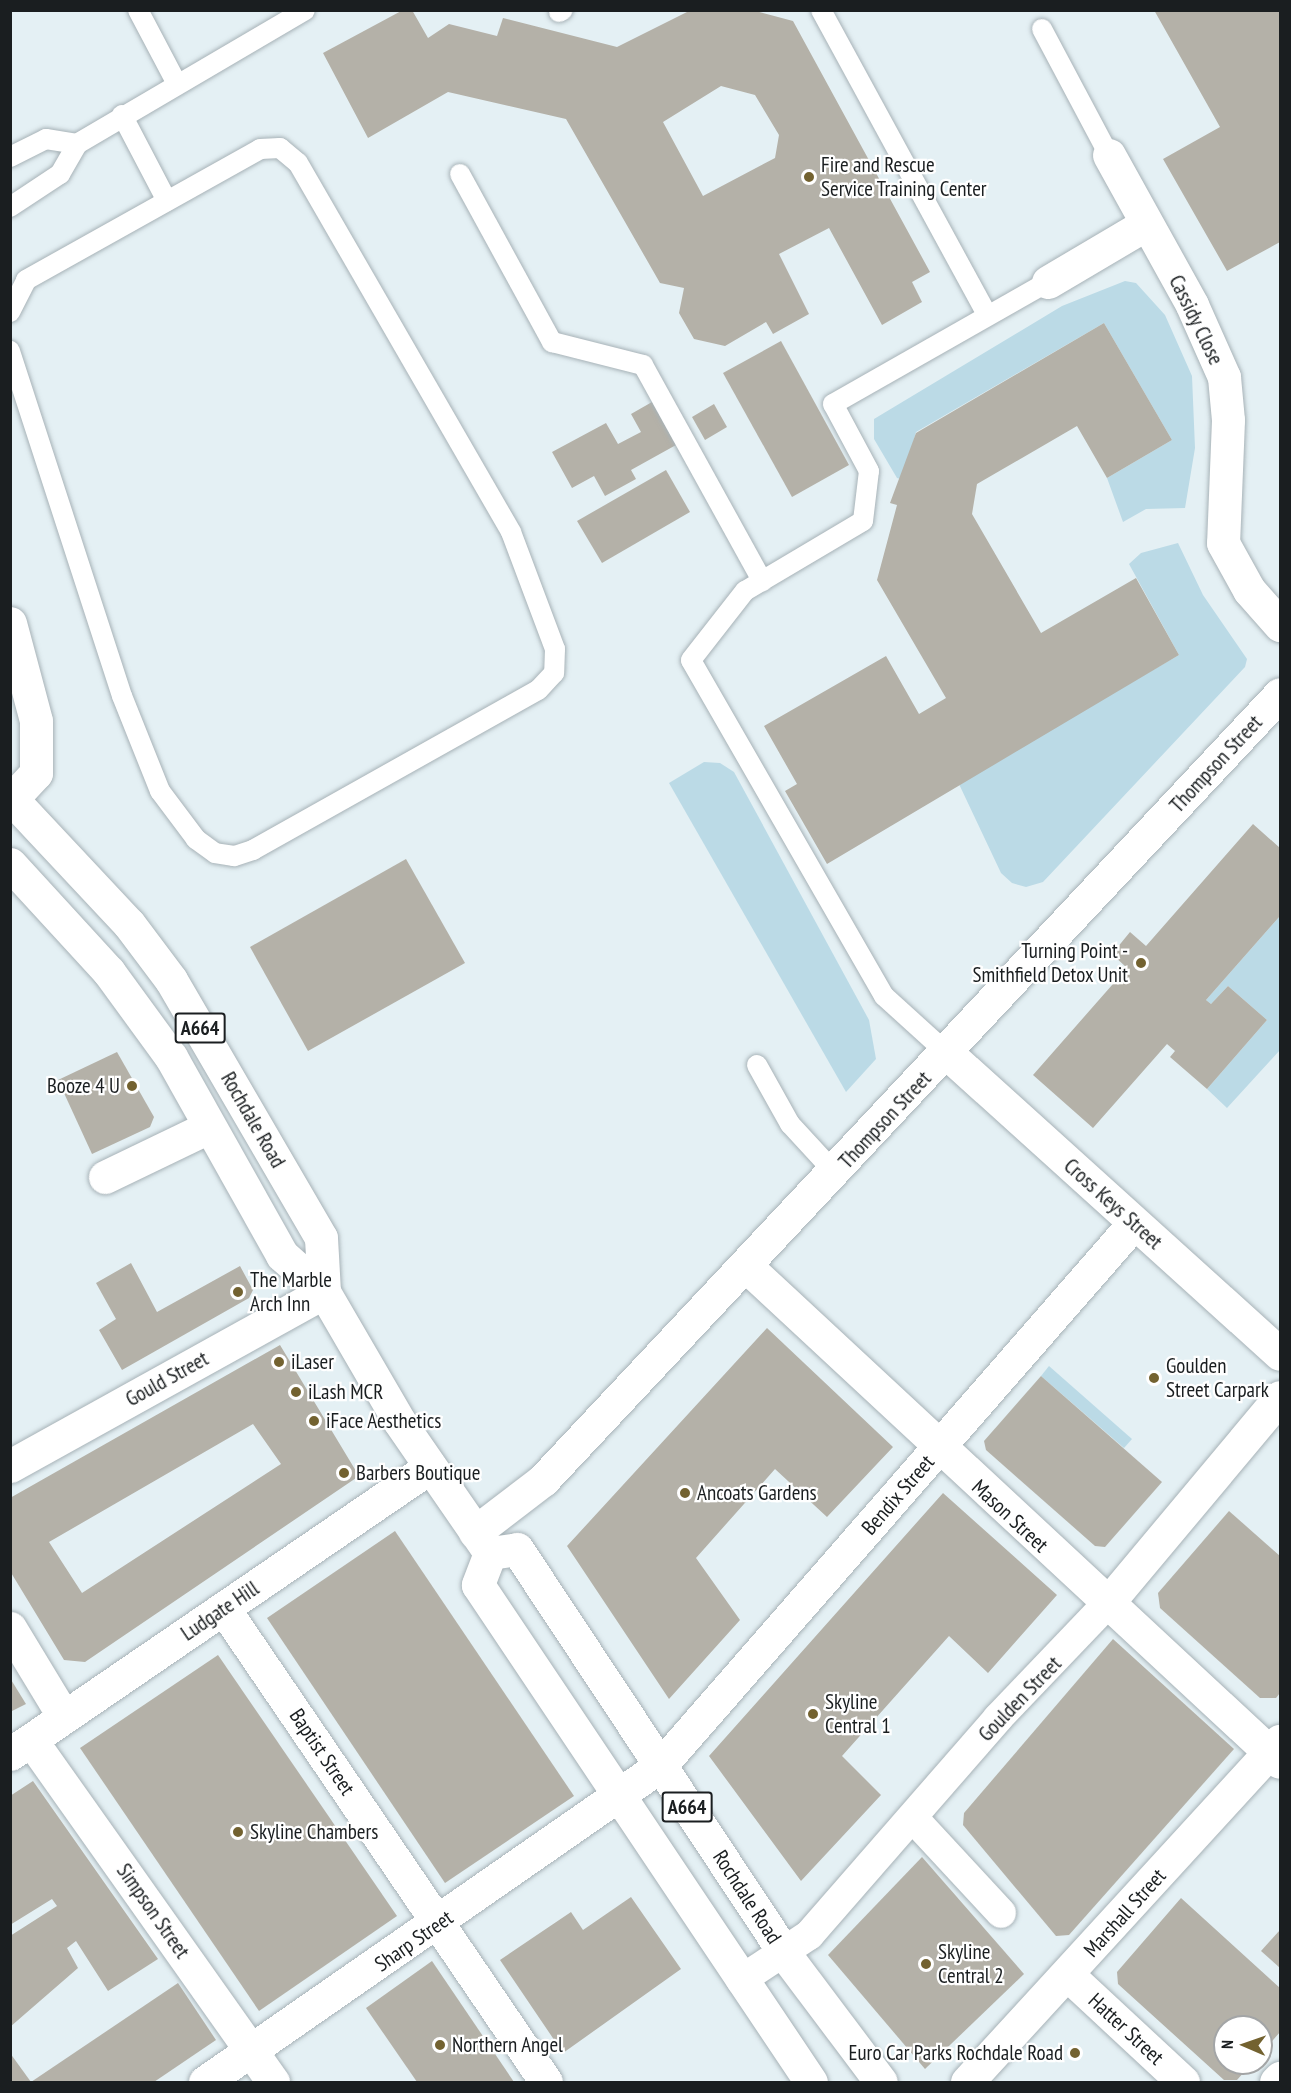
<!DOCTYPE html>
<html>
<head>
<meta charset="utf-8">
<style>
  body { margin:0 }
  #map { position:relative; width:1291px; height:2093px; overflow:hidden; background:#e4f0f4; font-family:"PT Sans Narrow",sans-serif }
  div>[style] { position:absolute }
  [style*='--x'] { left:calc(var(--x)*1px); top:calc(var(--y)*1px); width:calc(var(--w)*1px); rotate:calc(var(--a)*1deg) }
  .green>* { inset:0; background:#bbdae6 }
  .building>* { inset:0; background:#b4b1a8 }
  .roads { filter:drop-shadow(0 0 2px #a7b2b7) drop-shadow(0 0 2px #a7b2b7) }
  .service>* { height:20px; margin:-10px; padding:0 10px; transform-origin:10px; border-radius:10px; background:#fff }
  .pedestrian>* { height:30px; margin:-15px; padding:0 15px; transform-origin:15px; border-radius:15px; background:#fff }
  .minor>* { height:33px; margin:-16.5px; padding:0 16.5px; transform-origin:16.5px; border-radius:16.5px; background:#fff }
  .tertiary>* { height:33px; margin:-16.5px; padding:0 16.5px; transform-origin:16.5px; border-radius:16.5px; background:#fff }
  .trunk>* { height:33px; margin:-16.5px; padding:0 16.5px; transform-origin:16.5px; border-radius:16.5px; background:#fff }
  .dots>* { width:16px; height:16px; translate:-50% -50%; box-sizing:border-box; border:3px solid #fff; border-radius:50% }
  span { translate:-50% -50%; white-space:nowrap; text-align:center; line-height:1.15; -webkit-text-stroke:4.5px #fff; paint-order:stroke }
  .shield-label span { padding:2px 4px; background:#fff; border:2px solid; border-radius:4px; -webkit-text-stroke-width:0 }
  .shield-label { font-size:20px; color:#1a1e20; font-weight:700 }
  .poi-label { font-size:21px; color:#1a1e20 }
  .left { translate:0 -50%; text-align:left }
  .right { translate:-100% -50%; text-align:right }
  .street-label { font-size:21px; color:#1a1e20 }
  .frame { position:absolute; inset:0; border:12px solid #1a1e20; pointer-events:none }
  .north { position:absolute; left:1213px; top:2015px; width:60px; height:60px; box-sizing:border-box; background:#fff; border:2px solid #a3a5a6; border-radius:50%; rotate:272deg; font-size:16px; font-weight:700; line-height:24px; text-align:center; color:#1a1e20 }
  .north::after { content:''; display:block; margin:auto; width:21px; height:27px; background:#736230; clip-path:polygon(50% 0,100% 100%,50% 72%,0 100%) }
</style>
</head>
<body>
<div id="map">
  <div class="green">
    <i style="clip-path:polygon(1125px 281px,1136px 283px,1165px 315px,1192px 376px,1195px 448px,1185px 508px,1146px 509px,1123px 522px,1107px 478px,1172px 440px,1104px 323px,916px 432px,903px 480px,897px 478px,874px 439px,874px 419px,1062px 306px)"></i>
    <i style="clip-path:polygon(1178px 543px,1203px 595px,1247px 659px,1245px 667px,1043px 882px,1026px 887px,1012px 883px,1001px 873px,958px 782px,1179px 655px,1129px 564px,1141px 553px)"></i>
    <i style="clip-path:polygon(704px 762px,720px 763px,734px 772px,869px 1020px,876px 1059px,846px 1092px,669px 783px)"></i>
    <i style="clip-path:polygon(1280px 916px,1280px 1050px,1227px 1108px,1207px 1089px,1267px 1020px,1228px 986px,1211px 1004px,1206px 1000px)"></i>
    <i style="clip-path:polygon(1049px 1366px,1132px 1439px,1124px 1448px,1041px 1376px)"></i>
  </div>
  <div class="building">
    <i style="clip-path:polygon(evenodd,403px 10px,412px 10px,428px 38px,449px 24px,497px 36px,503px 18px,617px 47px,691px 10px,752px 10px,793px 21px,930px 272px,912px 282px,922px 302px,882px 325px,829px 228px,779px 254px,809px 314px,773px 334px,766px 322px,725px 346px,694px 339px,679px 313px,684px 288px,660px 283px,566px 119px,448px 92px,368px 138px,323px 53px,403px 10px,721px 86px,755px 95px,779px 135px,775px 158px,703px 196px,663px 122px,721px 86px)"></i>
    <i style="clip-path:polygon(1154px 10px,1280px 10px,1280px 242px,1227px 271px,1163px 159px,1220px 127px)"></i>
    <i style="clip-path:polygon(1104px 323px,1172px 440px,1107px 478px,1077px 426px,977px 484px,972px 514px,1041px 633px,1136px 578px,1179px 655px,827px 864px,785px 791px,797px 784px,764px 726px,886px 656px,919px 714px,946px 698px,877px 580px,897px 505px,890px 503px,916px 433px)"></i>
    <i style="clip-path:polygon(781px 341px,849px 465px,792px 497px,723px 373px)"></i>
    <i style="clip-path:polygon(652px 402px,676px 445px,631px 470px,636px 479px,605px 496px,594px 476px,572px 488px,552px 452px,606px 423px,618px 444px,641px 432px,631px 414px)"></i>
    <i style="clip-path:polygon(714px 404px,727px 427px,705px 440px,692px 417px)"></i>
    <i style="clip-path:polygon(666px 470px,690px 512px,602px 563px,577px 521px)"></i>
    <i style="clip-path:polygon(1253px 824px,1280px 848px,1280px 916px,1206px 1000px,1211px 1004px,1228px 986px,1267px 1020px,1207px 1089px,1170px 1057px,1175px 1051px,1167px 1044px,1093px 1128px,1033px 1075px,1127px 968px,1112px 954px,1130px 932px,1146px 946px)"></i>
    <i style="clip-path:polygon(406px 859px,465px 963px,308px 1051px,250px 947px)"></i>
    <i style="clip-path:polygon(117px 1052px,154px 1117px,150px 1127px,92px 1154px,58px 1080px)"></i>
    <i style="clip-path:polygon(131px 1263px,157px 1312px,240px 1266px,253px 1290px,249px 1298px,122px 1370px,99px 1330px,116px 1319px,96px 1283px)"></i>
    <i style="clip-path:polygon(767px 1328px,893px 1447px,827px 1517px,775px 1469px,696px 1558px,740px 1620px,669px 1699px,567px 1546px)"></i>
    <i style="clip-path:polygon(evenodd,280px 1345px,359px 1476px,85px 1662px,64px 1660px,10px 1571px,10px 1498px,280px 1345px,253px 1424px,281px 1464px,82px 1593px,49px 1542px,253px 1424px)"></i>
    <i style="clip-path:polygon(1041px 1376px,1162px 1482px,1105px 1547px,1095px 1546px,986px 1450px,984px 1441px)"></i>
    <i style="clip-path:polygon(943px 1493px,1057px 1595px,988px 1673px,949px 1636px,842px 1756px,881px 1795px,801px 1881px,709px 1756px)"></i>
    <i style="clip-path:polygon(1229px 1511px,1280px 1556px,1280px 1693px,1276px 1698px,1260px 1698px,1160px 1608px,1158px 1593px)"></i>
    <i style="clip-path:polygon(395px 1531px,574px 1796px,445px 1883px,267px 1618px)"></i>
    <i style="clip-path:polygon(1113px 1639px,1234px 1749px,1069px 1935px,1056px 1936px,963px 1825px,964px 1813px)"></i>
    <i style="clip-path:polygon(218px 1655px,397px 1916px,259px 2011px,80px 1748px)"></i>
    <i style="clip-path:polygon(10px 1678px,26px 1704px,10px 1712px)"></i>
    <i style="clip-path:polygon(33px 1781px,158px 1959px,108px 1991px,76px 1941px,67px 1948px,78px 1968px,10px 2027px,10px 1936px,57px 1906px,52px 1899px,10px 1925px,10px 1796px)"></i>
    <i style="clip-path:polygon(922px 1857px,1024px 1974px,925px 2069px,828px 1955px)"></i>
    <i style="clip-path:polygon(631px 1897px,681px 1969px,563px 2053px,500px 1960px,571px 1912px,583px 1930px)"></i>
    <i style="clip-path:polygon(1181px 1898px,1280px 1988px,1280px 2032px,1261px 2054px,1261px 2027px,1225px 2027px,1225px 2063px,1252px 2063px,1237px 2080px,1224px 2080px,1118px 1984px,1117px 1972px)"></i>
    <i style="clip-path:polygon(1280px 1930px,1280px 1968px,1261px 1951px)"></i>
    <i style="clip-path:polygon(432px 1961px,514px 2082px,417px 2082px,366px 2008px)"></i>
    <i style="clip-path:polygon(178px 1983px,216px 2040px,154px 2082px,31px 2082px)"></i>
    <i style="clip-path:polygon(10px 2053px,31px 2082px,10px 2082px)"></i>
  </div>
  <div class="roads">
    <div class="service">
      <i style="--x:138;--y:10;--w:81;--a:62.2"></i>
      <i style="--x:821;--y:10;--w:347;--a:61.4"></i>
      <i style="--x:559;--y:12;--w:4;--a:-27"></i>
      <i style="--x:1042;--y:29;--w:143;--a:62"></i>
      <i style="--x:122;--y:115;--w:97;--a:62.4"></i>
      <i style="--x:10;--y:157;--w:40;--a:-26.6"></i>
      <i style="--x:46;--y:139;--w:31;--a:9"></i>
      <i style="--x:460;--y:174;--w:192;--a:61.3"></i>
      <i style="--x:552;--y:342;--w:94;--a:14.2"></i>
      <i style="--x:643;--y:365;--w:247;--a:61.1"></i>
      <i style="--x:10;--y:207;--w:60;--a:-33.4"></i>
      <i style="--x:60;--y:174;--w:34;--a:-60"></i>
      <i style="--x:77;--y:144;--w:264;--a:-30.4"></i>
      <i style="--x:10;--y:312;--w:36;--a:-63"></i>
      <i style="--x:26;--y:280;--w:268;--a:-29.2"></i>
      <i style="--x:260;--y:149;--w:20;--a:-3"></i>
      <i style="--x:280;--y:148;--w:23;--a:40"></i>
      <i style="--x:298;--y:163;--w:426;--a:60"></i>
      <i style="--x:511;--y:532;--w:125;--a:69.4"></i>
      <i style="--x:555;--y:649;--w:24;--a:92"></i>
      <i style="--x:554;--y:673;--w:23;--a:133"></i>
      <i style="--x:538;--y:690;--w:327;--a:150.7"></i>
      <i style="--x:253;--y:850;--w:20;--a:162"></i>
      <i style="--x:234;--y:856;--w:19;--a:-171"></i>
      <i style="--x:215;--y:853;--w:24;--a:-144"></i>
      <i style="--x:196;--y:839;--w:60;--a:-126.9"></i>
      <i style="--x:160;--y:791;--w:102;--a:-111.8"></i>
      <i style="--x:122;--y:696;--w:363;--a:-108"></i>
      <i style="--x:948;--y:1054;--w:86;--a:-137.8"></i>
      <i style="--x:884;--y:996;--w:387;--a:-119.9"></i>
      <i style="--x:691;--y:660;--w:88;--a:-52"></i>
      <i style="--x:745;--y:591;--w:137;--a:-30.7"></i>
      <i style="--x:863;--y:521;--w:50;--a:-83.2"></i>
      <i style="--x:869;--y:471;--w:76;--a:-118.2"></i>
      <i style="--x:833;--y:404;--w:247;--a:-29.6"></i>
      <i style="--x:757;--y:1065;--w:68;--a:60.8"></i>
      <i style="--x:790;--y:1124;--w:67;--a:47.4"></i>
    </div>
    <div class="pedestrian">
      <i style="--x:914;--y:1819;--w:128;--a:47.2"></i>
      <i style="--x:741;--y:1980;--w:82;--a:-33.5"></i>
      <i style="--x:809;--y:1935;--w:288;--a:-48.9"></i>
      <i style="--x:998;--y:1718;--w:156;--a:-46.3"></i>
    </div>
    <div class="minor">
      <i style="--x:1109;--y:155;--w:171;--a:61"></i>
      <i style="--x:1192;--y:305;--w:79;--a:66"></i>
      <i style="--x:1224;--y:377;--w:43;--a:84.7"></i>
      <i style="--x:1228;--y:420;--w:123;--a:92.3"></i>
      <i style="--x:1223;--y:543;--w:54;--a:61"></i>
      <i style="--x:1249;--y:590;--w:47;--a:48.5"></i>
      <i style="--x:1048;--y:282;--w:114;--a:-30.6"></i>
      <i style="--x:10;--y:623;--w:101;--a:75.1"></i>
      <i style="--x:36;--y:721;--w:52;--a:90"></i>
      <i style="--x:36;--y:773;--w:38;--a:133"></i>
      <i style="--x:948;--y:1054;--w:447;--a:42.1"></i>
      <i style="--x:105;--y:1177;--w:115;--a:-25.7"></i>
      <i style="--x:745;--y:1265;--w:730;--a:42.89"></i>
      <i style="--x:10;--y:1466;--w:359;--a:-29"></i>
      <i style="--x:1106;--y:1605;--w:271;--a:-50.1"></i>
      <i style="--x:224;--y:1609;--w:572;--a:55.75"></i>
      <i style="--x:10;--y:1628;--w:104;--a:58.8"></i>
      <i style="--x:31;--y:1740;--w:419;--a:54.7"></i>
      <i style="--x:10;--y:1754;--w:509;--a:-34.35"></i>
      <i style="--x:1068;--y:1975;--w:157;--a:42.9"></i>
      <i style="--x:205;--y:2082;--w:554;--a:-34.78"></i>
      <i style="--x:660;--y:1766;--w:721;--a:-48.88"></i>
      <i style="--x:967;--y:2082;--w:463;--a:-47.5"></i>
    </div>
    <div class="tertiary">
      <i style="--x:475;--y:1532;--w:86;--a:-37.4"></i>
      <i style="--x:543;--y:1480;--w:1077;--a:-46.84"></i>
    </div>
    <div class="trunk">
      <i style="--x:10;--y:797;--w:174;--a:46.9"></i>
      <i style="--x:129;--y:924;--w:70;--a:53.1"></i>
      <i style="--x:171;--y:980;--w:298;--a:59.8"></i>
      <i style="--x:321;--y:1238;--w:54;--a:86.8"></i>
      <i style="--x:10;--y:864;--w:147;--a:47.5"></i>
      <i style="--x:109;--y:972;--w:105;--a:53.9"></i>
      <i style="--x:171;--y:1057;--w:227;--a:60.7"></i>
      <i style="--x:282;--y:1255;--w:56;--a:41.4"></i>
      <i style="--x:324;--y:1292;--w:149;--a:59.8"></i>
      <i style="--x:399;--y:1421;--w:160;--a:55.4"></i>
      <i style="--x:490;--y:1553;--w:27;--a:-8"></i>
      <i style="--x:517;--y:1549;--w:484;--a:56.5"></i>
      <i style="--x:784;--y:1953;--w:161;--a:53.1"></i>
      <i style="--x:490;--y:1553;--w:34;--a:111"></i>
      <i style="--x:478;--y:1585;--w:598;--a:56.18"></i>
      <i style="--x:1276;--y:2082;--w:6;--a:-45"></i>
    </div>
  </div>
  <div class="dots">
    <i style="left:809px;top:177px;background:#736230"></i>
    <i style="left:1141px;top:963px;background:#736230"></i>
    <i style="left:132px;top:1086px;background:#736230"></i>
    <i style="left:238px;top:1292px;background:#736230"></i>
    <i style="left:279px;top:1362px;background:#736230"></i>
    <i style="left:1154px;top:1378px;background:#736230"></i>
    <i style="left:296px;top:1392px;background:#736230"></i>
    <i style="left:314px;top:1421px;background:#736230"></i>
    <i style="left:344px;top:1473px;background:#736230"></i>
    <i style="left:685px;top:1493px;background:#736230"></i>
    <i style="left:813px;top:1714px;background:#736230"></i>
    <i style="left:238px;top:1832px;background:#736230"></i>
    <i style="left:926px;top:1964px;background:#736230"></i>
    <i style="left:440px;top:2045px;background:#736230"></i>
    <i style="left:1075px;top:2053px;background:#736230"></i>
  </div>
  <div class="shield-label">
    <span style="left:200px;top:1028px">A664</span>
    <span style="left:687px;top:1807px">A664</span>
  </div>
  <div class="poi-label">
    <span class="left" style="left:821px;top:177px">Fire and Rescue<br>Service Training Center</span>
    <span class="right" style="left:1128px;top:963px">Turning Point -<br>Smithfield Detox Unit</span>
    <span class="right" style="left:120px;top:1086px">Booze 4 U</span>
    <span class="left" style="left:250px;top:1292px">The Marble<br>Arch Inn</span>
    <span class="left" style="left:291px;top:1362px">iLaser</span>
    <span class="left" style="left:1166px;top:1378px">Goulden<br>Street Carpark</span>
    <span class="left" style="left:308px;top:1392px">iLash MCR</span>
    <span class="left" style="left:326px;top:1421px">iFace Aesthetics</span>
    <span class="left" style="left:356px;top:1473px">Barbers Boutique</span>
    <span class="left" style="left:697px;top:1493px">Ancoats Gardens</span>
    <span class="left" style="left:825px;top:1714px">Skyline<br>Central 1</span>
    <span class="left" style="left:250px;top:1832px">Skyline Chambers</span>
    <span class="left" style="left:938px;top:1964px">Skyline<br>Central 2</span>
    <span class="left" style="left:452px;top:2045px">Northern Angel</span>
    <span class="right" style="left:1063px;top:2053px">Euro Car Parks Rochdale Road</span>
  </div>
  <div class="street-label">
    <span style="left:1196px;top:320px;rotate:64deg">Cassidy Close</span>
    <span style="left:1216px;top:764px;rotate:-47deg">Thompson Street</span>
    <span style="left:253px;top:1120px;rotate:60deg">Rochdale Road</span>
    <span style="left:885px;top:1120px;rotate:-47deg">Thompson Street</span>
    <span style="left:1113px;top:1204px;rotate:42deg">Cross Keys Street</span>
    <span style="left:167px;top:1379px;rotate:-29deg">Gould Street</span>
    <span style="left:898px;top:1495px;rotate:-49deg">Bendix Street</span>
    <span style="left:1010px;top:1516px;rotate:43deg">Mason Street</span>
    <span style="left:220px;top:1611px;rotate:-34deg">Ludgate Hill</span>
    <span style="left:1020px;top:1699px;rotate:-46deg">Goulden Street</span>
    <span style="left:322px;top:1752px;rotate:56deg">Baptist Street</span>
    <span style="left:747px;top:1897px;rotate:57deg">Rochdale Road</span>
    <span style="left:153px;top:1911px;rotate:55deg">Simpson Street</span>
    <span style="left:1125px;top:1913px;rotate:-48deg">Marshall Street</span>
    <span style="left:414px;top:1941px;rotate:-35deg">Sharp Street</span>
    <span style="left:1126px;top:2029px;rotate:43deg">Hatter Street</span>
  </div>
  <div class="frame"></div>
  <div class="north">N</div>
</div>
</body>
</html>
